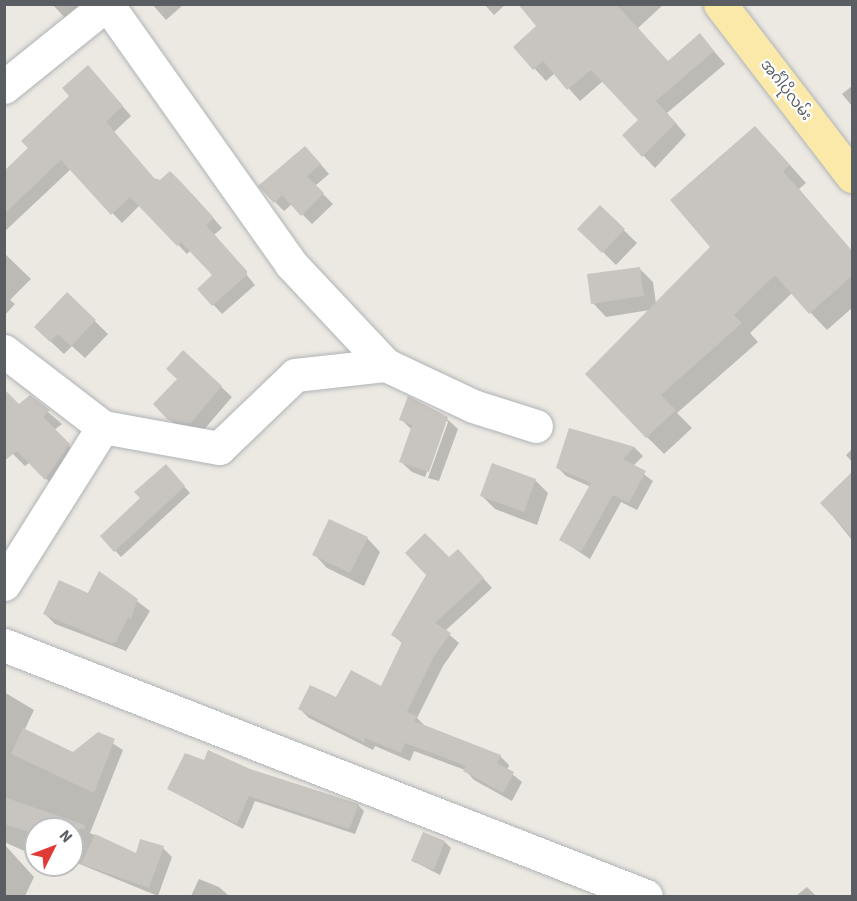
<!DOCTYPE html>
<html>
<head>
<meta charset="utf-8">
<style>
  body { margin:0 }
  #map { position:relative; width:857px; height:901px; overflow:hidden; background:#ece9e2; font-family:"Source Sans 3","Noto Sans Myanmar",sans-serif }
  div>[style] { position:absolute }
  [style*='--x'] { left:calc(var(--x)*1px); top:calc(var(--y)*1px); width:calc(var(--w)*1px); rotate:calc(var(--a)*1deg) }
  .shadow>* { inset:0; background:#0003 }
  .building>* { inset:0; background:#c8c4bf }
  .roads { filter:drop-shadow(0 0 2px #afb3b7) drop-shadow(0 0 2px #afb3b7) }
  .street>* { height:33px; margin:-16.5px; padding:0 16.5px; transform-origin:16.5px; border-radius:16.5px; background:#fff }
  .primary>* { height:33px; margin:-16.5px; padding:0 16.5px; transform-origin:16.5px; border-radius:16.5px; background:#fae9a9 }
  span { translate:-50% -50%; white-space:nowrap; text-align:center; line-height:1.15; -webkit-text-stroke:4.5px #fff; paint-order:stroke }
  .street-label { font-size:15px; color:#5a5e62 }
  .frame { position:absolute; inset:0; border:6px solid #5a5e62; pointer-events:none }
  .north { position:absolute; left:24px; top:817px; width:60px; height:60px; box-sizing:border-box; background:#fff; border:2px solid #bdbfc0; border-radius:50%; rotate:48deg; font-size:16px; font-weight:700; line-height:24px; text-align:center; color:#5a5e62 }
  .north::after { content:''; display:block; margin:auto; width:21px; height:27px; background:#df3a35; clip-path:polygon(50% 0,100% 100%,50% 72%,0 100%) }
</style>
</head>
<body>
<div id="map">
  <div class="shadow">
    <i style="clip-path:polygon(52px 4px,90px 4px,69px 22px)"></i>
    <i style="clip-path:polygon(152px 4px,184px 4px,166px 20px)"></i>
    <i style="clip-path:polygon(484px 4px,506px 4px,494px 15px)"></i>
    <i style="clip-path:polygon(519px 4px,664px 4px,638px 28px,668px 63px,700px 35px,725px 64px,667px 113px,686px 135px,655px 168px,624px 135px,640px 120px,603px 81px,580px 101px,555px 73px,546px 81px,515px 47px,538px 26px)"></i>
    <i style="clip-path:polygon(97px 76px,131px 116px,114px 132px,155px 180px,192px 194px,222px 228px,214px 235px,255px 285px,222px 314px,199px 289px,214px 275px,191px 250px,187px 254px,140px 205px,122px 223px,71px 169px,4px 232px,4px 173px)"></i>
    <i style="clip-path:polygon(852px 86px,852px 106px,842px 94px)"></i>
    <i style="clip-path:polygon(772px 145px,806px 183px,799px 189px,852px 251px,852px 308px,827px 330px,792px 293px,750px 333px,758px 342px,677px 413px,692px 428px,664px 454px,647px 437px,650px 310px,606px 317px,593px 303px,640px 269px,653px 282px,656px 304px,712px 247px)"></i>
    <i style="clip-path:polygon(315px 158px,329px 174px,315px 186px,333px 204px,312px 224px,292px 204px,284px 211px,275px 202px)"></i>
    <i style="clip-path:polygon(600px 207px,637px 243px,616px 265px,580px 229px)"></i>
    <i style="clip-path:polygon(4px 253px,31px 279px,10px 300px,15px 304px,4px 316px)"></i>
    <i style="clip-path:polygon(67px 294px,108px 334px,85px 358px,72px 346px,64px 354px,49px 340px)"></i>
    <i style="clip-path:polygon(184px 352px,232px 397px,201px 433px,180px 430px,155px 404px,179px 380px)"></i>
    <i style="clip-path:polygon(30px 397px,62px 424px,54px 430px,81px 458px,58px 491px,30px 462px,25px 466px,13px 454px)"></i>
    <i style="clip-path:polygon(401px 419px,447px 419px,458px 429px,439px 481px,428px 478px,448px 422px,446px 420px,425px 477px,412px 472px,401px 462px,412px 430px)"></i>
    <i style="clip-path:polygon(570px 429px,635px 448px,643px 456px,633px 466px,653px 481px,637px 510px,621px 502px,590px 559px,561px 540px,591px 487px,566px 476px,558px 468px)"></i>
    <i style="clip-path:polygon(852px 449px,852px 462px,846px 455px)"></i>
    <i style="clip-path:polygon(172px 473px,190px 493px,121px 557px,102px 536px)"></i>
    <i style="clip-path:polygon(852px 474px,852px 540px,822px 503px)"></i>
    <i style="clip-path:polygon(535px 480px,548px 493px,537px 525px,495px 509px,482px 496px)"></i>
    <i style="clip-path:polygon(367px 538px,380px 552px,364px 586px,327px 568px,314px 554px)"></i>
    <i style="clip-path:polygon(449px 559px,467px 560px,492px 588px,445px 631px,459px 643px,443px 666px,417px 718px,425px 726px,500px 756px,509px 765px,507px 770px,522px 782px,512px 801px,474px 780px,465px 770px,414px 751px,410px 761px,375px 746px,373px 750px,309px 718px,300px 709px,382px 689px,403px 644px,393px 635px)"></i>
    <i style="clip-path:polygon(100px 573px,150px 611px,126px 651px,55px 624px,45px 614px,88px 595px)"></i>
    <i style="clip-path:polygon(4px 692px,34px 710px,24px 731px,73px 754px,98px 734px,123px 750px,90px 833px,137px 855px,163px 848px,172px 857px,158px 896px,72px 861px,72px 829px,36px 829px,36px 856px,4px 842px)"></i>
    <i style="clip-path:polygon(205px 762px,250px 771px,358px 805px,364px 811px,355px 834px,255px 801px,243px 829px,168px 789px)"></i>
    <i style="clip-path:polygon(445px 842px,451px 848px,440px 875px,413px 861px)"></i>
    <i style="clip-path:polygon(4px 844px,34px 877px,25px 896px,4px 896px)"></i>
    <i style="clip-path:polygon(199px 879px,219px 887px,229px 896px,191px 896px)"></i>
    <i style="clip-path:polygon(807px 887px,816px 896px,796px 896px)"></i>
  </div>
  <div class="building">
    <i style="clip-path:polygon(518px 4px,616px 4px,668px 61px,700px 33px,714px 51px,656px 101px,676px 123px,642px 157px,622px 135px,638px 120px,591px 70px,567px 90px,543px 61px,533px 70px,513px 47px,536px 26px)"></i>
    <i style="clip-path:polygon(88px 65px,123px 106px,106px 122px,154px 178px,160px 180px,170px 171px,182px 183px,214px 218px,206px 225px,247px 271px,247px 275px,212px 306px,197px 289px,212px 275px,181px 242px,177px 246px,130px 197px,111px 215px,61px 160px,4px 214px,4px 171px,28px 148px,21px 141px,69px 96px,62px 88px)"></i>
    <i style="clip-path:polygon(755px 126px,790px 165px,783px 171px,852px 251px,852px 276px,809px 314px,775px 275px,734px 315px,742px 323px,661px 395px,676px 410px,646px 438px,585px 374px,710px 247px,670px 200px)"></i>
    <i style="clip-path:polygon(305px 146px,321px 164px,307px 176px,324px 193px,301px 216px,282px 195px,274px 203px,258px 186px)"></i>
    <i style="clip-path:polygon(600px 205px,625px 229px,602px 253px,577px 229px)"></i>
    <i style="clip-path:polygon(640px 267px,644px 296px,591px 304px,587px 274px)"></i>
    <i style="clip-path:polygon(67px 292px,96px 320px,71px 346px,58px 334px,50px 342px,34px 327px)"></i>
    <i style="clip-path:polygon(183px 350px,222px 386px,190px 424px,168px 420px,153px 404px,177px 379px,166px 369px)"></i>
    <i style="clip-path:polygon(4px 389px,19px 404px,30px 395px,50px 410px,43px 417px,70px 444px,45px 480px,17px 451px,4px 461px)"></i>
    <i style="clip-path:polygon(408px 396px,448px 417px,429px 472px,399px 462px,412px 425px,399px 420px)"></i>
    <i style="clip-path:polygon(569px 428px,635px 447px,623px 459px,646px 471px,629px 503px,613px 495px,581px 552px,559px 540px,591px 483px,556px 468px)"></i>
    <i style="clip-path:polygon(492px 463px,536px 479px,524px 512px,480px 496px)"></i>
    <i style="clip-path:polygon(166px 464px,185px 486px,114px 552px,100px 536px,140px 498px,134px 492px)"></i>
    <i style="clip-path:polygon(852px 472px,852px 537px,820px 503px)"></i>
    <i style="clip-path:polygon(329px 519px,368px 537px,350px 573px,312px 555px)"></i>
    <i style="clip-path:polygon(425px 533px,449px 557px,458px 549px,484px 578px,435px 623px,451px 633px,434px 656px,407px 712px,417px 716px,414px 721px,501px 755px,497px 763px,514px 772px,503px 793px,463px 771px,466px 766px,405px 743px,401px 753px,365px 738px,364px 742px,298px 709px,310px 685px,336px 697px,351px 670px,381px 686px,402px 642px,391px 635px,426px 575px,405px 553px)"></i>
    <i style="clip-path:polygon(99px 571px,138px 599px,131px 619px,128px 618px,116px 642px,111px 643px,43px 614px,59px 580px,88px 593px)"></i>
    <i style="clip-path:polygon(23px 728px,73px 752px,98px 732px,115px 739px,94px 793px,11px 754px)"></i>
    <i style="clip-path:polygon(208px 750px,250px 769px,359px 804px,349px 829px,249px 796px,237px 824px,167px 789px,185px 753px,204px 760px)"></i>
    <i style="clip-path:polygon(4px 797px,85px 825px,85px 829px,36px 829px,36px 834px,4px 824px)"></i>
    <i style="clip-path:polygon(423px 832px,445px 841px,434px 870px,411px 861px)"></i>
    <i style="clip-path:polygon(95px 834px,136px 853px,140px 839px,164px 846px,149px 888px,81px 864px)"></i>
  </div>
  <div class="roads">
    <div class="street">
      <i style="--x:107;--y:4;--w:319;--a:54.7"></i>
      <i style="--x:291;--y:264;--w:139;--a:46.8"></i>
      <i style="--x:4;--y:87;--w:132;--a:-38.9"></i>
      <i style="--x:4;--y:351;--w:125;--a:37.5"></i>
      <i style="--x:103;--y:427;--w:118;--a:10.3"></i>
      <i style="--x:219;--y:448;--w:105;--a:-43.8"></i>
      <i style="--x:295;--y:375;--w:92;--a:-6.3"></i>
      <i style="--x:386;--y:365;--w:96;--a:25.2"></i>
      <i style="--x:473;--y:406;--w:66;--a:17.6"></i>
      <i style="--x:4;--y:584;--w:186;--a:-57.8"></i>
      <i style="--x:4;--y:645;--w:689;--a:21.35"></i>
    </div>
    <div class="primary">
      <i style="--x:720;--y:4;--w:217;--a:52.5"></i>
    </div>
  </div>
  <div class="street-label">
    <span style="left:786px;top:90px;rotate:52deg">အင်္ဂါပိုလမ်း</span>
  </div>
  <div class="frame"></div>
  <div class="north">N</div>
</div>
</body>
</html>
